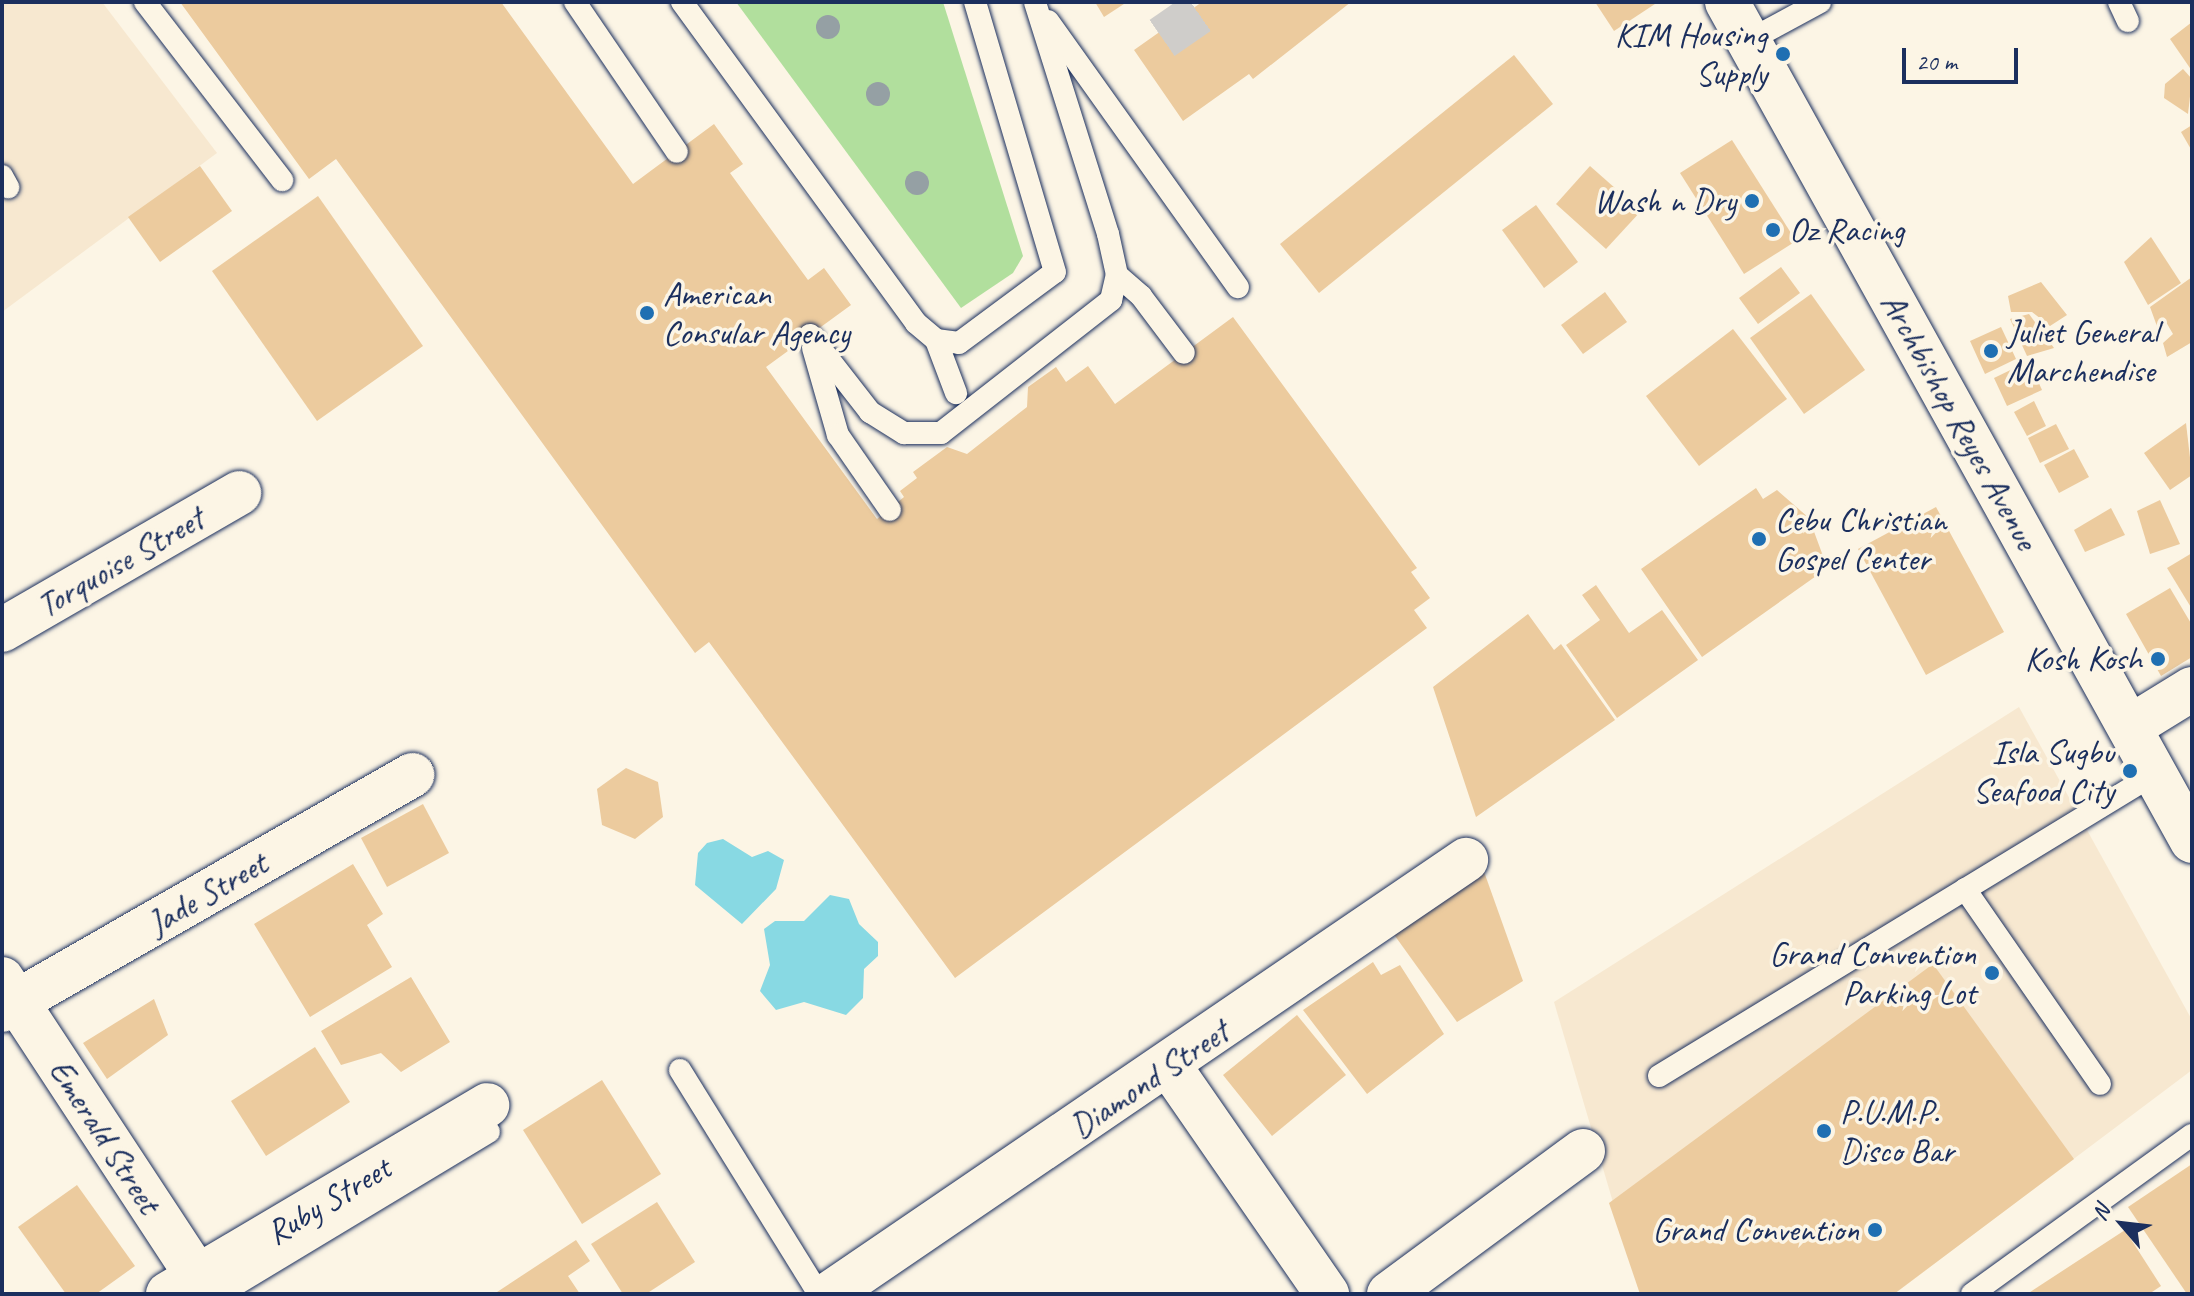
<!DOCTYPE html>
<html>
<head>
<meta charset="utf-8">
<style>
  body { margin:0 }
  #map { position:relative; width:2194px; height:1296px; overflow:hidden; background:#fcf5e5; font-family:Caveat,sans-serif }
  div>[style] { position:absolute }
  [style*='--x'] { left:calc(var(--x)*1px); top:calc(var(--y)*1px); width:calc(var(--w)*1px); rotate:calc(var(--a)*1deg) }
  .built>* { inset:0; background:#f7e8d0 }
  .green>* { inset:0; background:#b1df9d }
  .water>* { inset:0; background:#88d9e3 }
  .building>* { inset:0; background:#eccb9e }
  .street-tunnel>* { height:44px; margin-top:-22px; transform-origin:0; background:repeating-linear-gradient(90deg,#cfcdca 0 44px,transparent 0 66px) }
  .roads { filter:drop-shadow(0 0 2px #1b2f5e) drop-shadow(0 0 2px #1b2f5e) }
  .lane>* { height:22px; margin:-11px; padding:0 11px; transform-origin:11px; border-radius:11px; background:#fcf5e5 }
  .street>* { height:44px; margin:-22px; padding:0 22px; transform-origin:22px; border-radius:22px; background:#fcf5e5 }
  .secondary>* { height:44px; margin:-22px; padding:0 22px; transform-origin:22px; border-radius:22px; background:#fcf5e5 }
  .trees>* { width:24px; height:24px; margin:-12px; border-radius:50%; background:#95a0a4 }
  .dots>* { width:22px; height:22px; translate:-50% -50%; box-sizing:border-box; border:4px solid #fcf5e5; border-radius:50% }
  span { translate:-50% -50%; white-space:nowrap; text-align:center; line-height:1.15; -webkit-text-stroke:7px #fcf5e5; paint-order:stroke }
  .poi-label { font-size:34px; color:#1b2f5e }
  .right { translate:-100% -50%; text-align:right }
  .left { translate:0 -50%; text-align:left }
  .street-label { font-size:34px; color:#1b2f5e }
  .frame { position:absolute; inset:0; border:4px solid #1b2f5e; pointer-events:none }
  .north { position:absolute; left:2082px; top:1184px; width:80px; height:80px; -webkit-text-stroke:6px #fcf5e5; paint-order:stroke; rotate:298deg; font-size:22px; font-weight:700; line-height:32px; text-align:center; color:#1b2f5e }
  .north::after { content:''; display:block; margin:auto; width:28px; height:36px; background:#1b2f5e; clip-path:polygon(50% 0,100% 100%,50% 72%,0 100%) }
  .scale { position:absolute; left:1902px; top:48px; width:116px; height:36px; box-sizing:border-box; border:4px solid #1b2f5e; border-top:0; padding-left:10px; font-size:24px; line-height:28px; white-space:nowrap; color:#1b2f5e; -webkit-text-stroke:6px #fcf5e5; paint-order:stroke }
</style>
</head>
<body>
<div id="map">
  <div class="built">
    <i style="clip-path:polygon(2px 2px,102px 2px,217px 153px,2px 312px)"></i>
    <i style="clip-path:polygon(2019px 707px,2192px 1020px,2192px 1070px,1894px 1294px,1640px 1294px,1554px 1002px)"></i>
  </div>
  <div class="green">
    <i style="clip-path:polygon(736px 2px,943px 2px,1023px 256px,1013px 273px,961px 308px)"></i>
  </div>
  <div class="water">
    <i style="clip-path:polygon(723px 839px,752px 857px,768px 851px,784px 860px,776px 889px,742px 924px,695px 885px,698px 853px,707px 843px)"></i>
    <i style="clip-path:polygon(830px 895px,849px 899px,859px 924px,878px 942px,878px 956px,864px 969px,863px 998px,846px 1015px,804px 1002px,776px 1010px,760px 991px,770px 965px,764px 929px,775px 921px,804px 921px)"></i>
  </div>
  <div class="building">
    <i style="clip-path:polygon(180px 2px,501px 2px,633px 184px,714px 124px,743px 164px,730px 173px,808px 280px,824px 268px,851px 305px,766px 367px,877px 519px,904px 497px,900px 491px,917px 478px,913px 472px,947px 447px,967px 454px,1027px 407px,1028px 387px,1056px 367px,1066px 382px,1088px 366px,1115px 404px,1233px 317px,1417px 568px,1411px 572px,1430px 598px,1414px 610px,1427px 628px,955px 978px,709px 642px,695px 653px,336px 159px,309px 179px)"></i>
    <i style="clip-path:polygon(1095px 2px,1127px 2px,1104px 17px)"></i>
    <i style="clip-path:polygon(1202px 2px,1351px 2px,1253px 79px,1249px 74px,1183px 121px,1134px 50px)"></i>
    <i style="clip-path:polygon(1595px 2px,1658px 2px,1614px 31px)"></i>
    <i style="clip-path:polygon(2192px 22px,2192px 71px,2170px 39px)"></i>
    <i style="clip-path:polygon(1514px 55px,1553px 104px,1319px 293px,1280px 244px)"></i>
    <i style="clip-path:polygon(2183px 69px,2192px 79px,2188px 114px,2164px 98px,2165px 84px)"></i>
    <i style="clip-path:polygon(2192px 125px,2192px 151px,2181px 132px)"></i>
    <i style="clip-path:polygon(1732px 140px,1796px 241px,1744px 274px,1680px 173px)"></i>
    <i style="clip-path:polygon(200px 166px,232px 211px,160px 262px,128px 217px)"></i>
    <i style="clip-path:polygon(1590px 166px,1641px 211px,1606px 249px,1556px 204px)"></i>
    <i style="clip-path:polygon(318px 196px,423px 346px,317px 421px,212px 271px)"></i>
    <i style="clip-path:polygon(1536px 205px,1578px 262px,1544px 288px,1502px 230px)"></i>
    <i style="clip-path:polygon(2151px 237px,2181px 283px,2148px 305px,2124px 262px)"></i>
    <i style="clip-path:polygon(1781px 267px,1800px 293px,1758px 324px,1739px 298px)"></i>
    <i style="clip-path:polygon(2192px 277px,2192px 342px,2167px 357px,2163px 343px,2173px 334px,2166px 322px,2158px 329px,2150px 307px)"></i>
    <i style="clip-path:polygon(2041px 282px,2067px 315px,2050px 326px,2032px 312px,2011px 312px,2008px 296px)"></i>
    <i style="clip-path:polygon(1605px 292px,1627px 322px,1583px 354px,1561px 325px)"></i>
    <i style="clip-path:polygon(1811px 294px,1865px 370px,1804px 414px,1750px 338px)"></i>
    <i style="clip-path:polygon(2029px 314px,2054px 348px,2027px 356px,2010px 319px)"></i>
    <i style="clip-path:polygon(2001px 327px,2016px 359px,1985px 374px,1970px 341px)"></i>
    <i style="clip-path:polygon(1733px 329px,1787px 399px,1699px 466px,1646px 396px)"></i>
    <i style="clip-path:polygon(2029px 361px,2042px 390px,2007px 406px,1994px 378px)"></i>
    <i style="clip-path:polygon(2034px 401px,2046px 426px,2027px 436px,2014px 412px)"></i>
    <i style="clip-path:polygon(2186px 423px,2192px 475px,2170px 490px,2144px 453px)"></i>
    <i style="clip-path:polygon(2056px 424px,2069px 449px,2040px 463px,2028px 438px)"></i>
    <i style="clip-path:polygon(2074px 449px,2089px 477px,2059px 493px,2044px 465px)"></i>
    <i style="clip-path:polygon(1756px 488px,1763px 499px,1777px 490px,1809px 518px,1823px 556px,1811px 564px,1819px 574px,1702px 657px,1641px 569px)"></i>
    <i style="clip-path:polygon(2160px 500px,2180px 544px,2150px 554px,2137px 511px)"></i>
    <i style="clip-path:polygon(1936px 507px,2004px 632px,1926px 675px,1858px 549px)"></i>
    <i style="clip-path:polygon(2111px 508px,2125px 535px,2085px 552px,2074px 530px)"></i>
    <i style="clip-path:polygon(2192px 553px,2192px 609px,2167px 568px)"></i>
    <i style="clip-path:polygon(1596px 585px,1629px 633px,1662px 610px,1698px 660px,1617px 718px,1566px 645px,1600px 620px,1582px 595px)"></i>
    <i style="clip-path:polygon(2170px 588px,2192px 625px,2192px 657px,2161px 676px,2126px 614px)"></i>
    <i style="clip-path:polygon(1528px 614px,1554px 650px,1561px 644px,1615px 720px,1476px 817px,1433px 687px)"></i>
    <i style="clip-path:polygon(626px 768px,658px 782px,663px 817px,635px 839px,602px 825px,597px 789px)"></i>
    <i style="clip-path:polygon(423px 804px,449px 853px,387px 887px,361px 838px)"></i>
    <i style="clip-path:polygon(353px 864px,383px 914px,367px 925px,392px 967px,310px 1017px,254px 924px)"></i>
    <i style="clip-path:polygon(1482px 866px,1523px 981px,1457px 1022px,1390px 929px)"></i>
    <i style="clip-path:polygon(1373px 962px,1381px 975px,1400px 965px,1444px 1034px,1367px 1094px,1303px 1010px)"></i>
    <i style="clip-path:polygon(1933px 964px,2074px 1159px,1894px 1294px,1640px 1294px,1609px 1203px)"></i>
    <i style="clip-path:polygon(411px 977px,450px 1042px,401px 1072px,381px 1053px,341px 1065px,321px 1031px)"></i>
    <i style="clip-path:polygon(154px 999px,168px 1035px,107px 1079px,83px 1043px)"></i>
    <i style="clip-path:polygon(1297px 1015px,1346px 1075px,1272px 1136px,1223px 1075px)"></i>
    <i style="clip-path:polygon(315px 1047px,350px 1102px,266px 1156px,231px 1101px)"></i>
    <i style="clip-path:polygon(602px 1080px,661px 1174px,582px 1224px,523px 1130px)"></i>
    <i style="clip-path:polygon(2192px 1164px,2192px 1294px,2187px 1294px,2128px 1207px)"></i>
    <i style="clip-path:polygon(77px 1185px,135px 1266px,96px 1294px,66px 1294px,18px 1227px)"></i>
    <i style="clip-path:polygon(657px 1202px,695px 1262px,646px 1294px,623px 1294px,591px 1244px)"></i>
    <i style="clip-path:polygon(2125px 1230px,2161px 1286px,2149px 1294px,2027px 1294px)"></i>
    <i style="clip-path:polygon(576px 1240px,590px 1261px,568px 1276px,580px 1294px,494px 1294px)"></i>
  </div>
  <div class="street-tunnel">
    <i style="--x:1162;--y:38;--w:63;--a:-34.7"></i>
  </div>
  <div class="roads">
    <div class="lane">
      <i style="--x:145;--y:2;--w:225;--a:52.4"></i>
      <i style="--x:575;--y:2;--w:181;--a:55.8"></i>
      <i style="--x:682;--y:2;--w:397;--a:53.9"></i>
      <i style="--x:916;--y:323;--w:26;--a:40"></i>
      <i style="--x:936;--y:340;--w:23;--a:7"></i>
      <i style="--x:959;--y:343;--w:119;--a:-36.5"></i>
      <i style="--x:1055;--y:272;--w:282;--a:-106.5"></i>
      <i style="--x:2119;--y:2;--w:21;--a:65"></i>
      <i style="--x:1048;--y:21;--w:327;--a:54.5"></i>
      <i style="--x:1748;--y:41;--w:82;--a:-28.4"></i>
      <i style="--x:2;--y:176;--w:13;--a:61"></i>
      <i style="--x:1117;--y:275;--w:32;--a:41"></i>
      <i style="--x:1141;--y:296;--w:71;--a:53"></i>
      <i style="--x:810;--y:335;--w:98;--a:52.1"></i>
      <i style="--x:870;--y:412;--w:40;--a:32"></i>
      <i style="--x:904;--y:433;--w:37;--a:0"></i>
      <i style="--x:941;--y:433;--w:216;--a:-38"></i>
      <i style="--x:1111;--y:300;--w:26;--a:-77"></i>
      <i style="--x:1117;--y:275;--w:42;--a:-102.4"></i>
      <i style="--x:1108;--y:234;--w:243;--a:-107.5"></i>
      <i style="--x:936;--y:340;--w:57;--a:69.3"></i>
      <i style="--x:813;--y:348;--w:91;--a:74"></i>
      <i style="--x:838;--y:435;--w:91;--a:55.3"></i>
      <i style="--x:1965;--y:889;--w:237;--a:55.3"></i>
      <i style="--x:680;--y:1070;--w:264;--a:58.2"></i>
      <i style="--x:1659;--y:1076;--w:582;--a:-31.37"></i>
      <i style="--x:220;--y:1294;--w:314;--a:-31.1"></i>
      <i style="--x:1972;--y:1294;--w:271;--a:-35.9"></i>
    </div>
    <div class="street">
      <i style="--x:2;--y:630;--w:274;--a:-30"></i>
      <i style="--x:2130;--y:727;--w:73;--a:-31.5"></i>
      <i style="--x:2;--y:979;--w:377;--a:56.7"></i>
      <i style="--x:2;--y:1010;--w:473;--a:-29.8"></i>
      <i style="--x:1170;--y:1067;--w:276;--a:55.3"></i>
      <i style="--x:168;--y:1294;--w:371;--a:-30.6"></i>
      <i style="--x:829;--y:1294;--w:771;--a:-34.27"></i>
      <i style="--x:1389;--y:1294;--w:241;--a:-36.4"></i>
    </div>
    <div class="secondary">
      <i style="--x:1727;--y:2;--w:959;--a:61"></i>
    </div>
  </div>
  <div class="trees">
    <i style="left:828px;top:27px"></i>
    <i style="left:878px;top:94px"></i>
    <i style="left:917px;top:183px"></i>
  </div>
  <div class="dots">
    <i style="left:1783px;top:54px;background:#1f6fb2"></i>
    <i style="left:1752px;top:201px;background:#1f6fb2"></i>
    <i style="left:1773px;top:230px;background:#1f6fb2"></i>
    <i style="left:647px;top:313px;background:#1f6fb2"></i>
    <i style="left:1991px;top:351px;background:#1f6fb2"></i>
    <i style="left:1759px;top:539px;background:#1f6fb2"></i>
    <i style="left:2158px;top:659px;background:#1f6fb2"></i>
    <i style="left:2130px;top:771px;background:#1f6fb2"></i>
    <i style="left:1992px;top:973px;background:#1f6fb2"></i>
    <i style="left:1824px;top:1131px;background:#1f6fb2"></i>
    <i style="left:1875px;top:1230px;background:#1f6fb2"></i>
  </div>
  <div class="poi-label">
    <span class="right" style="left:1767px;top:54px">KIM Housing<br>Supply</span>
    <span class="right" style="left:1736px;top:201px">Wash n Dry</span>
    <span class="left" style="left:1789px;top:230px">Oz Racing</span>
    <span class="left" style="left:663px;top:313px">American<br>Consular Agency</span>
    <span class="left" style="left:2007px;top:351px">Juliet General<br>Marchendise</span>
    <span class="left" style="left:1775px;top:539px">Cebu Christian<br>Gospel Center</span>
    <span class="right" style="left:2142px;top:659px">Kosh Kosh</span>
    <span class="right" style="left:2114px;top:771px">Isla Sugbu<br>Seafood City</span>
    <span class="right" style="left:1976px;top:973px">Grand Convention<br>Parking Lot</span>
    <span class="left" style="left:1840px;top:1131px">P.U.M.P.<br>Disco Bar</span>
    <span class="right" style="left:1859px;top:1230px">Grand Convention</span>
  </div>
  <div class="street-label">
    <span style="left:1960px;top:421px;rotate:61deg">Archbishop Reyes Avenue</span>
    <span style="left:120px;top:562px;rotate:-30deg">Torquoise Street</span>
    <span style="left:207px;top:893px;rotate:-30deg">Jade Street</span>
    <span style="left:1149px;top:1079px;rotate:-34deg">Diamond Street</span>
    <span style="left:105px;top:1136px;rotate:57deg">Emerald Street</span>
    <span style="left:328px;top:1200px;rotate:-31deg">Ruby Street</span>
  </div>
  <div class="frame"></div>
  <div class="north">N</div>
  <div class="scale">20 m</div>
</div>
</body>
</html>
